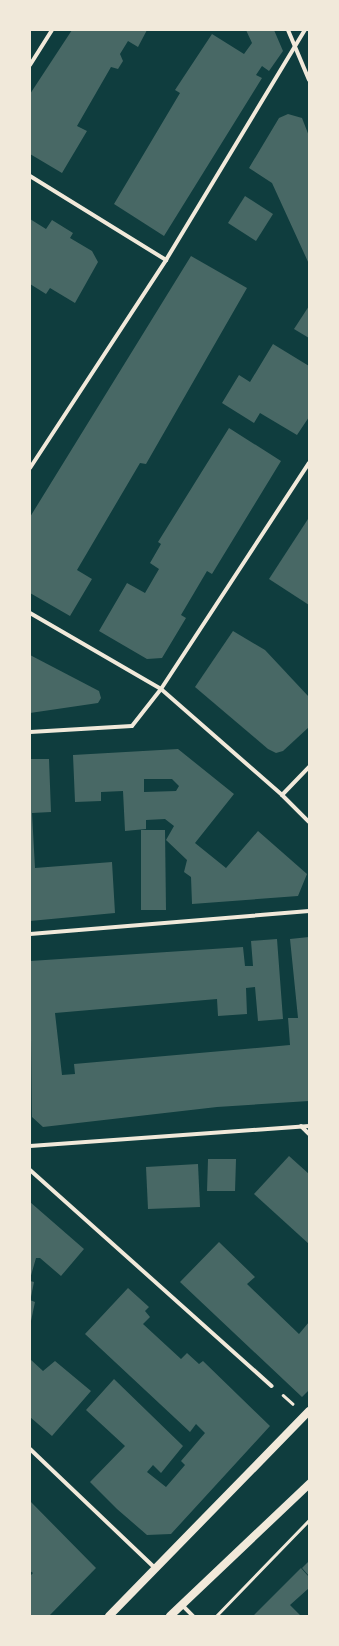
<!DOCTYPE html>
<html>
<head>
<meta charset="utf-8">
<style>
  body { margin:0 }
  #map { position:relative; width:339px; height:1646px; overflow:hidden; background:#0f3d3e; font-family:"Exo 2",sans-serif }
  div>[style] { position:absolute }
  [style*='--x'] { left:calc(var(--x)*1px); top:calc(var(--y)*1px); width:calc(var(--w)*1px); rotate:calc(var(--a)*1deg) }
  .building>* { inset:0; background:#486865 }
  .path>* { height:2.5px; margin:-1.25px; padding:0 1.25px; transform-origin:1.25px; border-radius:1.25px; background:#f1e9da }
  .minor>* { height:4px; margin:-2px; padding:0 2px; transform-origin:2px; border-radius:2px; background:#f1e9da }
  .secondary>* { height:8px; margin:-4px; padding:0 4px; transform-origin:4px; border-radius:4px; background:#f1e9da }
  span { translate:-50% -50%; white-space:nowrap; text-align:center; line-height:1.15; -webkit-text-stroke:4px #f1e9da; paint-order:stroke }
  .frame { position:absolute; inset:0; border:31px solid #f1e9da; pointer-events:none }
</style>
</head>
<body>
<div id="map">
  <div class="building">
    <i style="clip-path:polygon(72px 30px,147px 30px,138px 47px,128px 41px,120px 54px,123px 61px,118px 69px,111px 67px,77px 126px,87px 131px,62px 173px,30px 154px,30px 94px)"></i>
    <i style="clip-path:polygon(246px 30px,274px 30px,283px 51px,269px 71px,262px 66px,256px 75px,262px 78px,164px 236px,114px 204px,180px 93px,175px 90px,212px 34px,244px 54px,252px 43px)"></i>
    <i style="clip-path:polygon(288px 114px,302px 118px,309px 136px,309px 264px,272px 183px,249px 168px,279px 118px)"></i>
    <i style="clip-path:polygon(245px 196px,273px 214px,256px 241px,228px 223px)"></i>
    <i style="clip-path:polygon(30px 219px,46px 229px,52px 220px,73px 233px,70px 238px,92px 251px,98px 262px,75px 303px,50px 288px,46px 294px,30px 284px)"></i>
    <i style="clip-path:polygon(191px 256px,247px 288px,146px 464px,140px 463px,77px 570px,92px 579px,70px 616px,30px 593px,30px 517px)"></i>
    <i style="clip-path:polygon(309px 306px,309px 338px,294px 329px)"></i>
    <i style="clip-path:polygon(273px 344px,309px 366px,309px 417px,297px 435px,260px 413px,254px 423px,222px 403px,239px 375px,250px 382px)"></i>
    <i style="clip-path:polygon(229px 428px,281px 461px,212px 574px,207px 571px,181px 615px,186px 618px,162px 658px,147px 659px,99px 631px,127px 583px,145px 593px,159px 569px,150px 563px,161px 544px,158px 542px)"></i>
    <i style="clip-path:polygon(308px 519px,309px 520px,309px 605px,269px 579px)"></i>
    <i style="clip-path:polygon(233px 631px,265px 650px,309px 697px,309px 727px,283px 751px,276px 753px,268px 749px,195px 687px)"></i>
    <i style="clip-path:polygon(30px 655px,99px 691px,101px 698px,98px 703px,30px 713px)"></i>
    <i style="clip-path:polygon(evenodd,178px 749px,234px 794px,195px 843px,226px 868px,258px 831px,307px 874px,298px 896px,192px 904px,191px 877px,184px 872px,187px 860px,166px 840px,174px 826px,165px 819px,146px 820px,146px 829px,125px 831px,123px 791px,101px 792px,101px 801px,75px 802px,73px 755px,178px 749px,144px 779px,172px 779px,179px 786px,176px 791px,144px 792px,144px 779px)"></i>
    <i style="clip-path:polygon(30px 759px,49px 759px,51px 812px,32px 813px,35px 868px,112px 862px,115px 913px,30px 921px)"></i>
    <i style="clip-path:polygon(141px 830px,165px 830px,166px 910px,141px 910px)"></i>
    <i style="clip-path:polygon(309px 937px,309px 1101px,217px 1107px,43px 1127px,32px 1117px,30px 961px,243px 947px,245px 966px,253px 966px,251px 941px,277px 939px,283px 1019px,258px 1021px,255px 987px,246px 988px,247px 1014px,218px 1016px,217px 999px,55px 1013px,62px 1075px,75px 1074px,74px 1064px,290px 1045px,288px 1018px,298px 1018px,290px 939px)"></i>
    <i style="clip-path:polygon(289px 1156px,309px 1174px,309px 1244px,254px 1194px)"></i>
    <i style="clip-path:polygon(208px 1159px,236px 1159px,235px 1191px,207px 1191px)"></i>
    <i style="clip-path:polygon(198px 1164px,200px 1207px,148px 1209px,146px 1167px)"></i>
    <i style="clip-path:polygon(30px 1202px,84px 1249px,61px 1276px,40px 1258px,36px 1258px,30px 1279px)"></i>
    <i style="clip-path:polygon(219px 1242px,255px 1277px,247px 1284px,299px 1334px,309px 1322px,309px 1390px,302px 1397px,180px 1282px)"></i>
    <i style="clip-path:polygon(30px 1281px,34px 1282px,31px 1297px,30px 1297px)"></i>
    <i style="clip-path:polygon(128px 1288px,149px 1307px,145px 1311px,150px 1317px,143px 1324px,181px 1359px,187px 1353px,199px 1364px,203px 1361px,270px 1426px,171px 1534px,147px 1535px,117px 1509px,90px 1482px,125px 1446px,86px 1410px,114px 1379px,183px 1446px,161px 1473px,153px 1465px,147px 1472px,166px 1487px,185px 1465px,181px 1461px,205px 1433px,196px 1424px,190px 1432px,85px 1334px)"></i>
    <i style="clip-path:polygon(30px 1300px,35px 1302px,31px 1321px,30px 1321px)"></i>
    <i style="clip-path:polygon(30px 1359px,43px 1371px,55px 1361px,91px 1391px,52px 1436px,30px 1417px)"></i>
    <i style="clip-path:polygon(30px 1501px,96px 1568px,49px 1616px,30px 1616px,30px 1576px,33px 1573px,30px 1571px)"></i>
    <i style="clip-path:polygon(309px 1561px,309px 1576px,302px 1568px)"></i>
    <i style="clip-path:polygon(301px 1568px,309px 1577px,309px 1588px,290px 1605px,301px 1616px,253px 1616px)"></i>
  </div>
  <div class="path">
    <i style="--x:283;--y:1395;--w:13;--a:42"></i>
    <i style="--x:216;--y:1616;--w:134;--a:-45.9"></i>
  </div>
  <div class="minor">
    <i style="--x:288;--y:30;--w:54;--a:67.2"></i>
    <i style="--x:30;--y:65;--w:41;--a:-57.8"></i>
    <i style="--x:30;--y:176;--w:160;--a:31.7"></i>
    <i style="--x:30;--y:468;--w:249;--a:-56.8"></i>
    <i style="--x:166;--y:260;--w:269;--a:-58.9"></i>
    <i style="--x:30;--y:613;--w:151;--a:30.1"></i>
    <i style="--x:161;--y:689;--w:161;--a:41.2"></i>
    <i style="--x:282;--y:795;--w:38;--a:45"></i>
    <i style="--x:30;--y:732;--w:102;--a:-3.4"></i>
    <i style="--x:132;--y:726;--w:47;--a:-51.9"></i>
    <i style="--x:161;--y:689;--w:270;--a:-56.8"></i>
    <i style="--x:282;--y:795;--w:39;--a:-46"></i>
    <i style="--x:30;--y:934;--w:280;--a:-4.7"></i>
    <i style="--x:301;--y:1126;--w:11;--a:45"></i>
    <i style="--x:30;--y:1146;--w:280;--a:-4.1"></i>
    <i style="--x:30;--y:1170;--w:324;--a:41.8"></i>
    <i style="--x:30;--y:1449;--w:174;--a:43.6"></i>
    <i style="--x:182;--y:1605;--w:16;--a:45"></i>
  </div>
  <div class="secondary">
    <i style="--x:109;--y:1616;--w:286;--a:-45.7"></i>
    <i style="--x:170;--y:1616;--w:192;--a:-43.5"></i>
  </div>
  <div class="frame"></div>
</div>
</body>
</html>
